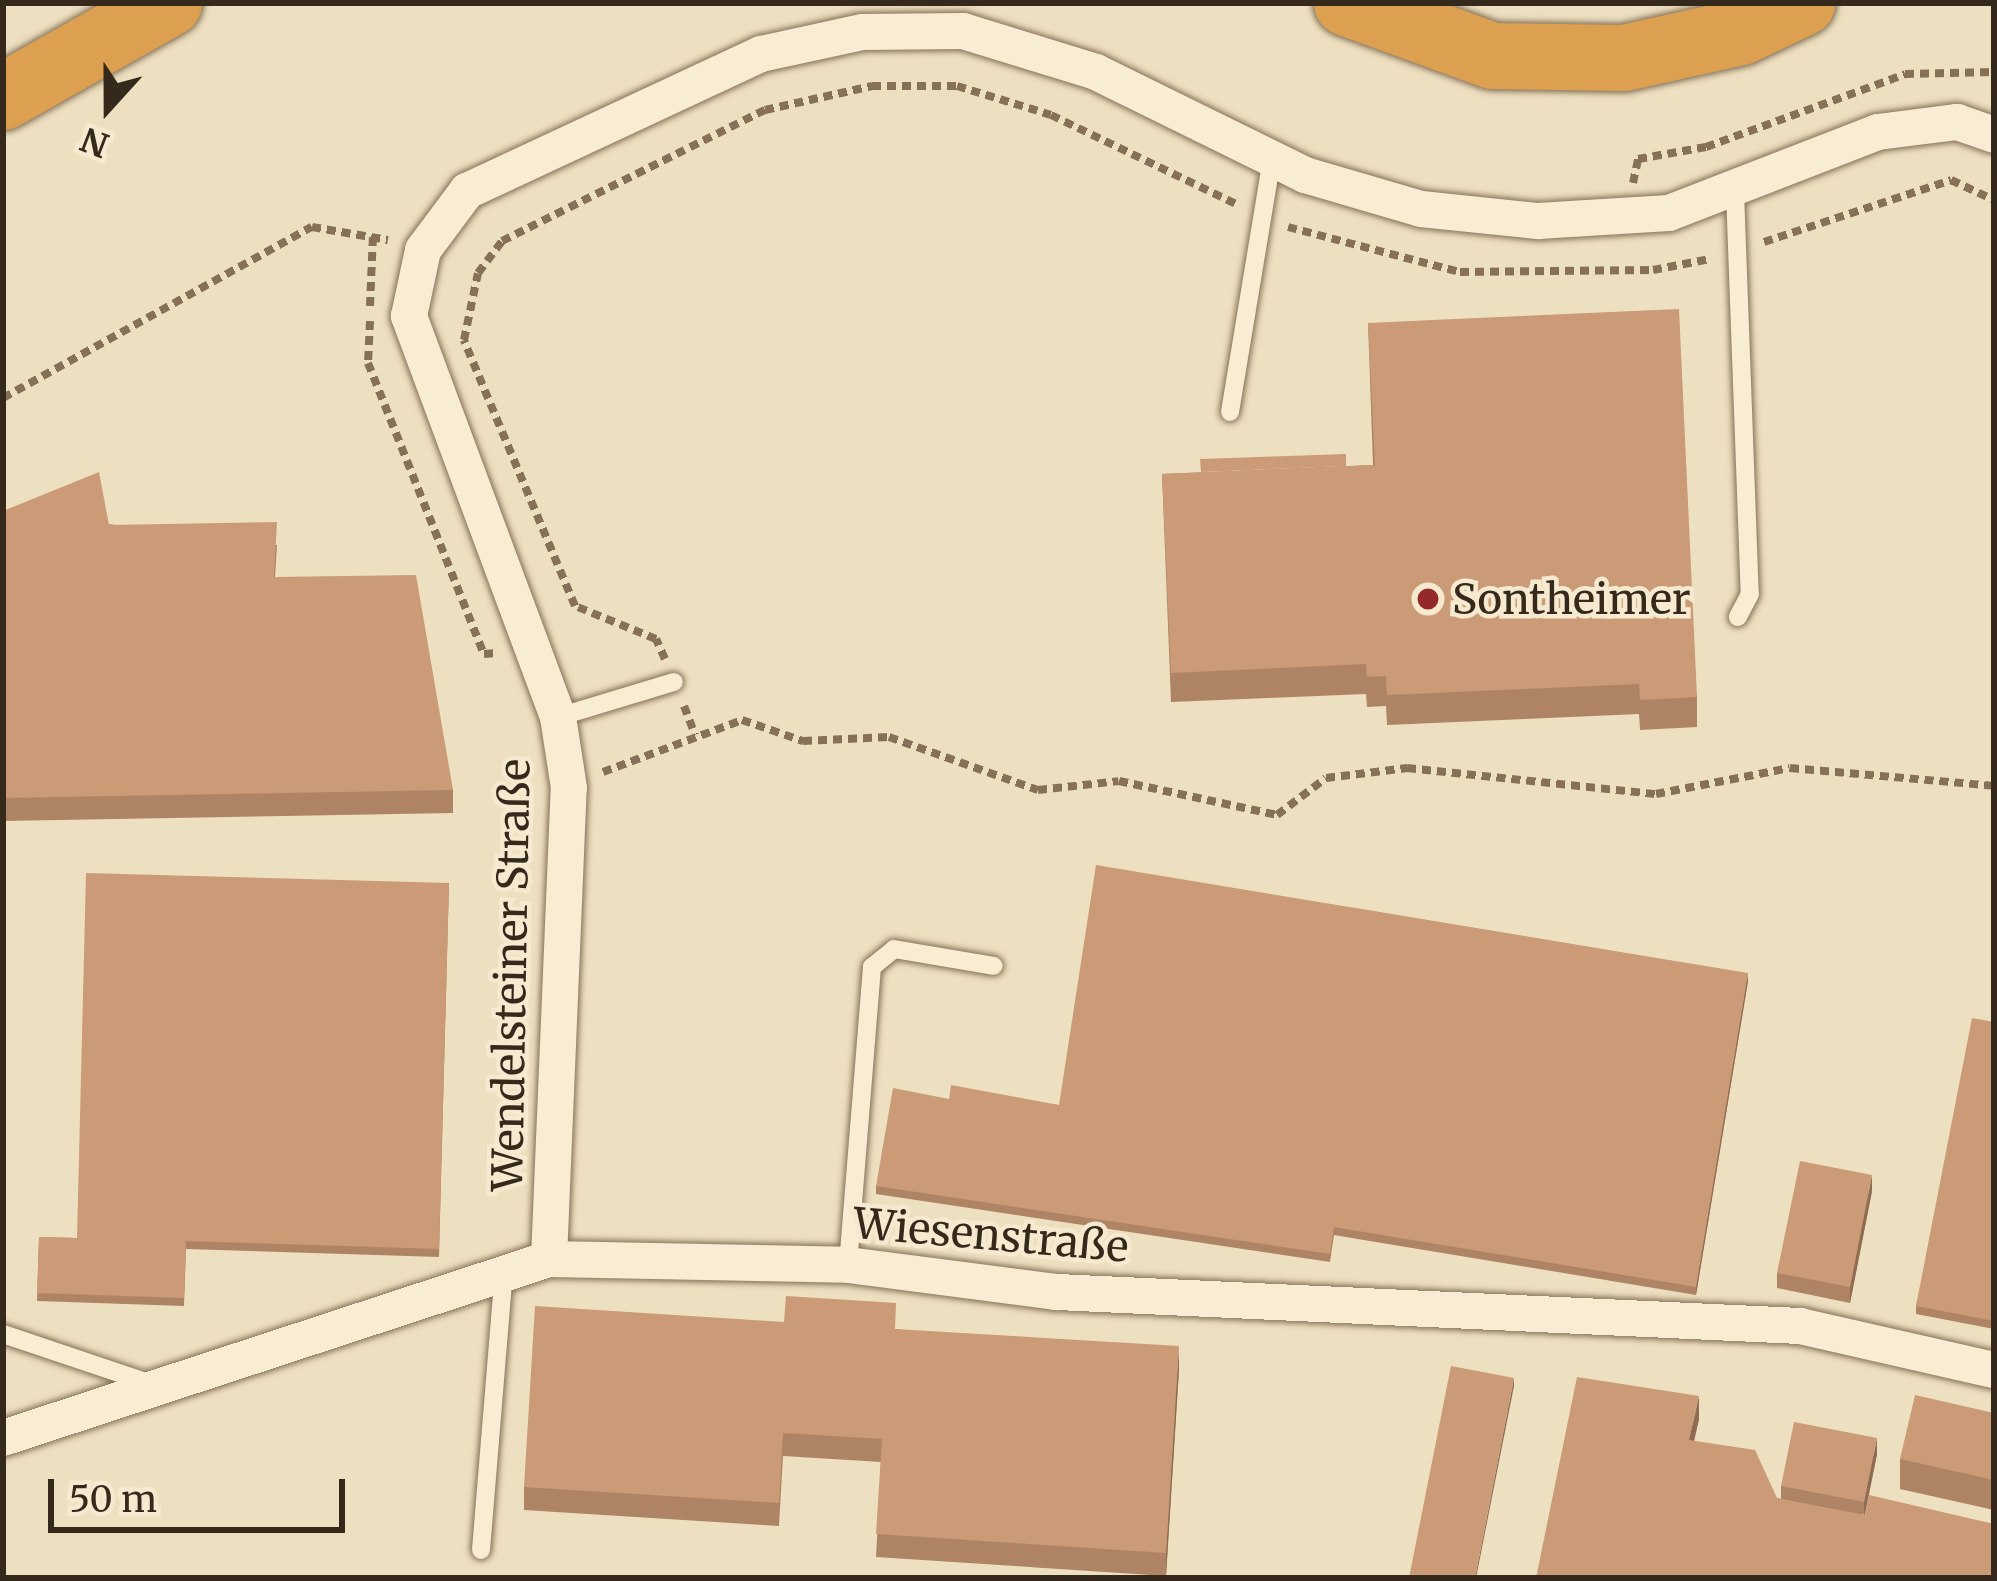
<!DOCTYPE html>
<html>
<head>
<meta charset="utf-8">
<style>
  body { margin:0 }
  #map { position:relative; width:1997px; height:1581px; overflow:hidden; background:#ede0c0; font-family:Merriweather,serif }
  div>[style] { position:absolute }
  [style*='--x'] { left:calc(var(--x)*1px); top:calc(var(--y)*1px); width:calc(var(--w)*1px); rotate:calc(var(--a)*1deg) }
  .path>* { height:8px; margin-top:-4px; transform-origin:0; background:repeating-linear-gradient(90deg,#867158 0 9px,transparent 0 15px) }
  .roads { filter:drop-shadow(0 0 3px #867158) drop-shadow(0 0 3px #867158) }
  .service>* { height:18px; margin:-9px; padding:0 9px; transform-origin:9px; border-radius:9px; background:#f8edd3 }
  .minor>* { height:36px; margin:-18px; padding:0 18px; transform-origin:18px; border-radius:18px; background:#f8edd3 }
  .motorway>* { height:66px; margin:-33px; padding:0 33px; transform-origin:33px; border-radius:33px; background:#dca050 }
  .wall>* { inset:0; background:#af8465 }
  .shaded-wall>* { inset:0; background:#8e6c53 }
  .building>* { inset:0; background:#cb9a76 }
  .dots>* { width:33px; height:33px; translate:-50% -50%; box-sizing:border-box; border:6px solid #f5eacf; border-radius:50% }
  span { translate:-50% -50%; white-space:nowrap; text-align:center; line-height:1.15; -webkit-text-stroke:9px #f5eacf; paint-order:stroke }
  .poi-label { font-size:42px; color:#35291c }
  .left { translate:0 -50%; text-align:left }
  .street-label { font-size:42px; color:#35291c }
  .frame { position:absolute; inset:0; border:6px solid #35291c; pointer-events:none }
  .north { position:absolute; left:48px; top:48px; width:120px; height:120px; -webkit-text-stroke:9px #f5eacf; paint-order:stroke; rotate:201deg; font-size:33px; font-weight:700; line-height:48px; text-align:center; color:#35291c }
  .north::after { content:''; display:block; margin:auto; width:42px; height:54px; background:#35291c; clip-path:polygon(50% 0,100% 100%,50% 72%,0 100%) }
  .scale { position:absolute; left:48px; top:1479px; width:297px; height:54px; box-sizing:border-box; border:6px solid #35291c; border-top:0; padding-left:15px; font-size:36px; line-height:42px; white-space:nowrap; color:#35291c; -webkit-text-stroke:9px #f5eacf; paint-order:stroke }
</style>
</head>
<body>
<div id="map">
  <div class="path">
    <i style="--x:1633;--y:183;--w:25;--a:-78"></i>
    <i style="--x:1638;--y:159;--w:69;--a:-10"></i>
    <i style="--x:1706;--y:147;--w:212;--a:-20.1"></i>
    <i style="--x:1905;--y:74;--w:89;--a:-1.3"></i>
    <i style="--x:1288;--y:227;--w:178;--a:14.7"></i>
    <i style="--x:1460;--y:272;--w:193;--a:-0.6"></i>
    <i style="--x:1653;--y:270;--w:58;--a:-10.9"></i>
    <i style="--x:1764;--y:242;--w:197;--a:-18.3"></i>
    <i style="--x:1951;--y:180;--w:47;--a:24.9"></i>
    <i style="--x:370;--y:306;--w:71;--a:-87.6"></i>
    <i style="--x:370;--y:321;--w:42;--a:92.7"></i>
    <i style="--x:368;--y:363;--w:313;--a:68.3"></i>
    <i style="--x:484;--y:654;--w:13;--a:-4"></i>
    <i style="--x:3;--y:398;--w:353;--a:-29"></i>
    <i style="--x:312;--y:227;--w:77;--a:9.7"></i>
    <i style="--x:665;--y:659;--w:22;--a:-114"></i>
    <i style="--x:656;--y:639;--w:87;--a:-157.8"></i>
    <i style="--x:575;--y:606;--w:288;--a:-112.7"></i>
    <i style="--x:464;--y:340;--w:68;--a:-78.2"></i>
    <i style="--x:478;--y:273;--w:40;--a:-53"></i>
    <i style="--x:502;--y:241;--w:294;--a:-26.5"></i>
    <i style="--x:765;--y:110;--w:110;--a:-12.6"></i>
    <i style="--x:872;--y:86;--w:85;--a:0"></i>
    <i style="--x:957;--y:86;--w:98;--a:17.1"></i>
    <i style="--x:1051;--y:115;--w:205;--a:25.7"></i>
    <i style="--x:684;--y:706;--w:31;--a:69"></i>
    <i style="--x:603;--y:772;--w:148;--a:-20.5"></i>
    <i style="--x:742;--y:720;--w:65;--a:19"></i>
    <i style="--x:803;--y:741;--w:86;--a:-2.7"></i>
    <i style="--x:889;--y:737;--w:158;--a:19.6"></i>
    <i style="--x:1038;--y:790;--w:81;--a:-6.3"></i>
    <i style="--x:1119;--y:781;--w:162;--a:12.1"></i>
    <i style="--x:1277;--y:815;--w:61;--a:-37.1"></i>
    <i style="--x:1326;--y:778;--w:82;--a:-7"></i>
    <i style="--x:1407;--y:768;--w:250;--a:6"></i>
    <i style="--x:1656;--y:794;--w:136;--a:-11"></i>
    <i style="--x:1790;--y:768;--w:205;--a:5"></i>
  </div>
  <div class="roads">
    <div class="service">
      <i style="--x:1735;--y:192;--w:402;--a:87.9"></i>
      <i style="--x:1750;--y:594;--w:26;--a:118"></i>
      <i style="--x:1230;--y:412;--w:256;--a:-80.6"></i>
      <i style="--x:558;--y:717;--w:121;--a:-16.8"></i>
      <i style="--x:848;--y:1265;--w:299;--a:-85.4"></i>
      <i style="--x:872;--y:967;--w:28;--a:-39"></i>
      <i style="--x:894;--y:949;--w:101;--a:9.6"></i>
      <i style="--x:3;--y:1334;--w:154;--a:18.6"></i>
      <i style="--x:481;--y:1550;--w:278;--a:-85.3"></i>
    </div>
    <div class="minor">
      <i style="--x:549;--y:1259;--w:471;--a:-87.6"></i>
      <i style="--x:569;--y:788;--w:72;--a:-98.8"></i>
      <i style="--x:558;--y:717;--w:428;--a:-110.4"></i>
      <i style="--x:409;--y:316;--w:67;--a:-78"></i>
      <i style="--x:423;--y:250;--w:74;--a:-53.3"></i>
      <i style="--x:467;--y:191;--w:324;--a:-25"></i>
      <i style="--x:761;--y:54;--w:103;--a:-12.3"></i>
      <i style="--x:862;--y:32;--w:101;--a:-0.6"></i>
      <i style="--x:963;--y:31;--w:139;--a:17.1"></i>
      <i style="--x:1096;--y:72;--w:233;--a:26.2"></i>
      <i style="--x:1305;--y:175;--w:121;--a:16.3"></i>
      <i style="--x:1421;--y:209;--w:118;--a:5.9"></i>
      <i style="--x:1538;--y:221;--w:131;--a:-3.5"></i>
      <i style="--x:1669;--y:213;--w:224;--a:-21.2"></i>
      <i style="--x:1878;--y:132;--w:80;--a:-7.2"></i>
      <i style="--x:1957;--y:122;--w:39;--a:19"></i>
      <i style="--x:3;--y:1438;--w:575;--a:-18.15"></i>
      <i style="--x:549;--y:1259;--w:299;--a:1.1"></i>
      <i style="--x:848;--y:1265;--w:211;--a:7.4"></i>
      <i style="--x:1057;--y:1292;--w:744;--a:2.62"></i>
      <i style="--x:1800;--y:1326;--w:199;--a:12.8"></i>
    </div>
    <div class="motorway">
      <i style="--x:1347;--y:3;--w:155;--a:20"></i>
      <i style="--x:1493;--y:56;--w:131;--a:0.9"></i>
      <i style="--x:1624;--y:58;--w:120;--a:-12.5"></i>
      <i style="--x:1741;--y:32;--w:68;--a:-25.4"></i>
      <i style="--x:3;--y:97;--w:191;--a:-29.5"></i>
    </div>
  </div>
  <div class="wall">
    <i style="clip-path:polygon(1368px 323px,1697px 697px,1697px 727px,1640px 730px,1639px 714px,1387px 725px,1386px 706px,1367px 707px,1366px 694px,1171px 702px,1162px 474px,1373px 465px)"></i>
    <i style="clip-path:polygon(3px 511px,277px 545px,275px 577px,453px 790px,453px 813px,3px 821px)"></i>
    <i style="clip-path:polygon(449px 883px,439px 1257px,186px 1249px,184px 1306px,37px 1301px,39px 1237px,77px 1238px)"></i>
    <i style="clip-path:polygon(1748px 981px,1696px 1295px,1334px 1235px,1330px 1262px,876px 1194px,876px 1186px,949px 1099px,1059px 1105px)"></i>
    <i style="clip-path:polygon(1994px 1022px,1994px 1329px,1916px 1314px,1916px 1306px)"></i>
    <i style="clip-path:polygon(1872px 1191px,1850px 1303px,1777px 1288px,1777px 1273px)"></i>
    <i style="clip-path:polygon(896px 1329px,1179px 1369px,1166px 1576px,876px 1557px,881px 1462px,783px 1456px,779px 1526px,524px 1510px,524px 1487px)"></i>
    <i style="clip-path:polygon(1994px 1413px,1994px 1510px,1900px 1489px,1900px 1459px)"></i>
    <i style="clip-path:polygon(1699px 1419px,1694px 1441px,1777px 1498px,1781px 1499px,1781px 1486px,1877px 1454px,1865px 1514px,1536px 1578px)"></i>
  </div>
  <div class="shaded-wall">
    <i style="clip-path:polygon(1748px 973px,1748px 981px,1696px 1295px,1696px 1287px)"></i>
    <i style="clip-path:polygon(1872px 1175px,1872px 1191px,1850px 1303px,1850px 1287px)"></i>
    <i style="clip-path:polygon(1179px 1346px,1179px 1369px,1166px 1576px,1166px 1553px)"></i>
    <i style="clip-path:polygon(1514px 1378px,1514px 1386px,1476px 1578px,1475px 1578px)"></i>
    <i style="clip-path:polygon(1699px 1396px,1699px 1419px,1689px 1463px,1689px 1440px)"></i>
    <i style="clip-path:polygon(1877px 1438px,1877px 1454px,1864px 1518px,1864px 1502px)"></i>
  </div>
  <div class="building">
    <i style="clip-path:polygon(1679px 309px,1697px 697px,1640px 700px,1639px 684px,1387px 695px,1386px 676px,1367px 677px,1366px 664px,1171px 673px,1162px 474px,1375px 465px,1368px 323px)"></i>
    <i style="clip-path:polygon(1346px 454px,1346px 466px,1201px 472px,1200px 459px)"></i>
    <i style="clip-path:polygon(99px 472px,109px 525px,277px 522px,274px 577px,416px 575px,453px 790px,3px 798px,3px 511px)"></i>
    <i style="clip-path:polygon(1096px 865px,1748px 973px,1696px 1287px,1334px 1227px,1330px 1254px,876px 1186px,893px 1088px,949px 1099px,951px 1085px,1059px 1105px)"></i>
    <i style="clip-path:polygon(86px 873px,449px 883px,439px 1249px,186px 1241px,184px 1298px,37px 1293px,39px 1237px,77px 1238px)"></i>
    <i style="clip-path:polygon(1972px 1018px,1994px 1022px,1994px 1321px,1916px 1306px)"></i>
    <i style="clip-path:polygon(1800px 1161px,1872px 1175px,1850px 1287px,1777px 1273px)"></i>
    <i style="clip-path:polygon(786px 1296px,896px 1303px,895px 1329px,1179px 1346px,1166px 1553px,876px 1534px,882px 1439px,783px 1433px,779px 1503px,524px 1487px,535px 1306px,784px 1322px)"></i>
    <i style="clip-path:polygon(1451px 1366px,1514px 1378px,1475px 1578px,1409px 1578px)"></i>
    <i style="clip-path:polygon(1577px 1377px,1699px 1396px,1689px 1440px,1755px 1450px,1777px 1498px,1865px 1515px,1869px 1495px,1994px 1524px,1994px 1578px,1536px 1578px)"></i>
    <i style="clip-path:polygon(1915px 1395px,1994px 1413px,1994px 1480px,1900px 1459px)"></i>
    <i style="clip-path:polygon(1794px 1422px,1877px 1438px,1864px 1502px,1781px 1486px)"></i>
  </div>
  <div class="dots">
    <i style="left:1428px;top:599px;background:#942929"></i>
  </div>
  <div class="poi-label">
    <span class="left" style="left:1452px;top:599px">Sontheimer</span>
  </div>
  <div class="street-label">
    <span style="left:511px;top:975px;rotate:-89deg">Wendelsteiner Straße</span>
    <span style="left:991px;top:1235px;rotate:5deg">Wiesenstraße</span>
  </div>
  <div class="frame"></div>
  <div class="north">N</div>
  <div class="scale">50 m</div>
</div>
</body>
</html>
